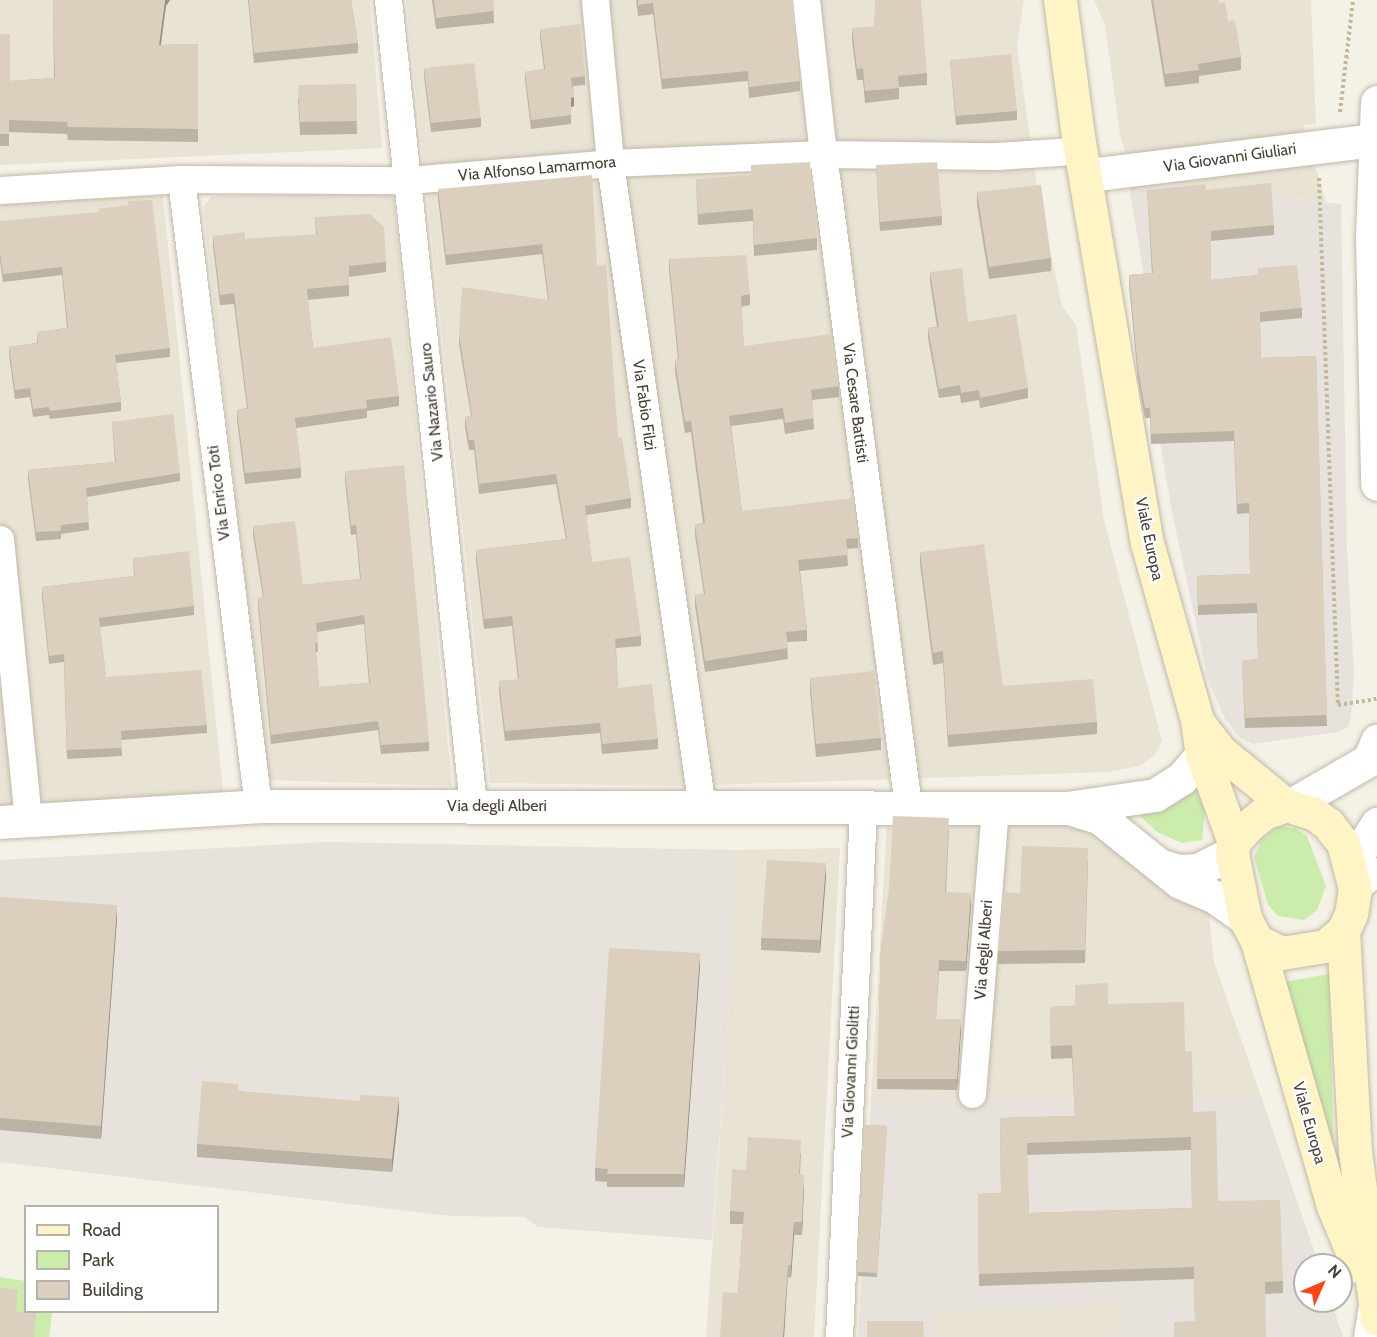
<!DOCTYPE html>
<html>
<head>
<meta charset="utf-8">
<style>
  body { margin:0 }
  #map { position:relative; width:1377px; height:1337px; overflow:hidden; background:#f4f1e6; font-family:Cabin,sans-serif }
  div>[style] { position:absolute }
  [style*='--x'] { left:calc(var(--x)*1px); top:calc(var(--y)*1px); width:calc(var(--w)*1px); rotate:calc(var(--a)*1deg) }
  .residential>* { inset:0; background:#e9e3d4 }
  .industrial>* { inset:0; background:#e7e2db }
  .green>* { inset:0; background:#cbecab }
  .path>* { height:4px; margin-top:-2px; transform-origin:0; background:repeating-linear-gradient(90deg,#c4b698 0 3px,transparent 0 6px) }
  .roads { filter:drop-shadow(0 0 2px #c1b9a8) drop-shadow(0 0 2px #c1b9a8) }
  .minor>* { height:27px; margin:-13.5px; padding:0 13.5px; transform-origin:13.5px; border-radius:13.5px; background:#fff }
  .tertiary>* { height:33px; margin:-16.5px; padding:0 16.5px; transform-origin:16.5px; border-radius:16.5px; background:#fff }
  .secondary>* { height:33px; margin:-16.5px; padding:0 16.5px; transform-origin:16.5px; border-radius:16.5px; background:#fff4c5 }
  .wall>* { inset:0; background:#bbb3a3 }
  .shaded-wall>* { inset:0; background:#999284 }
  .building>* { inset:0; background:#dad0bd }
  span { translate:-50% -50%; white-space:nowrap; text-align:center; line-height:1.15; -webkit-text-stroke:4.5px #fff; paint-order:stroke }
  .street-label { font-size:16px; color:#484135 }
  .legend { position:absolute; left:24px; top:1205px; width:195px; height:108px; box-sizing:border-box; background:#fff; border:2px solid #b6b3ae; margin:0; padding:8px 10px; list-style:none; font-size:18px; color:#484135 }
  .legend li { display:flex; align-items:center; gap:12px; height:30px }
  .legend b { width:30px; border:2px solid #b6b3ae }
  .north { position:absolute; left:1293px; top:1253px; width:60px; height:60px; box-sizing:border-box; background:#fff; border:2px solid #b6b3ae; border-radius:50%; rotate:45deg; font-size:16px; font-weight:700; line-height:24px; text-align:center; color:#484135 }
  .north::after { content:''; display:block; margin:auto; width:21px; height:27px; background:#ff4312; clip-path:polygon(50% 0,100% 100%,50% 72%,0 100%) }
</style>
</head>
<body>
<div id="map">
  <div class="residential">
    <i style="clip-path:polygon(0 0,370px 0,382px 148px,0 165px)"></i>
    <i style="clip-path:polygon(406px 0,1024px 0,1017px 46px,1037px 186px,1062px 306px,1076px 325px,1104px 520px,1162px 741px,1154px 756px,1140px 766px,1107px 772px,683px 786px,490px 783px)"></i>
    <i style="clip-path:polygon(1094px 0,1311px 0,1316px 124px,1303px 125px,1326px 202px,1134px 181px,1120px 135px,1105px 25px)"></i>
    <i style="clip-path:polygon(393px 194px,452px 786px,267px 780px,203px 206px,213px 196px)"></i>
    <i style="clip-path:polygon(163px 196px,224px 802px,0 815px,0 202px)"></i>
    <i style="clip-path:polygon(887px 822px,1088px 824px,1208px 906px,1214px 962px,1262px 1099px,871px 1102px)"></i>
    <i style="clip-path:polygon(840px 848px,814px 1337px,706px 1337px,731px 977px,735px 850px)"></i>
    <i style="clip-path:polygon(1120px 1303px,1118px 1337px,932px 1337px,931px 1311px)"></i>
  </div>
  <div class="industrial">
    <i style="clip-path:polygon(1128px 181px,1341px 204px,1347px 550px,1354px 673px,1351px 717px,1348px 727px,1338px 732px,1252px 744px,1239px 737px,1225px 719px,1208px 680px,1171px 507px,1138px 311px,1146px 288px)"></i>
    <i style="clip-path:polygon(327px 842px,735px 850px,731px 977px,712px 1240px,538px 1227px,524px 1217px,450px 1216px,0 1162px,0 860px)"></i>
    <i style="clip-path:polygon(1262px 1099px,1319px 1265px,1305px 1265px,1305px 1301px,1331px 1301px,1343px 1337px,1118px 1337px,1120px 1303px,932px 1311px,932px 1337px,858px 1337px,871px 1102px)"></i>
  </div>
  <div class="green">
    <i style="clip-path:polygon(1192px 780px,1205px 811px,1202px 840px,1182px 843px,1157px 832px,1135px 811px)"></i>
    <i style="clip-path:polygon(1279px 826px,1295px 828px,1307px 836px,1326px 886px,1317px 910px,1304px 920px,1278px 916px,1268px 905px,1254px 857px,1261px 840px)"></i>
    <i style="clip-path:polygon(1329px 974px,1334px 1165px,1284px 982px)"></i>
    <i style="clip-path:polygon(0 1277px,25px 1281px,26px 1312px,52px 1312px,49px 1337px,0 1337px)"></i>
  </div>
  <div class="path">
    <i style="--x:1340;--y:112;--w:113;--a:-83.4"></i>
    <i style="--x:1319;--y:178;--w:527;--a:87.94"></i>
    <i style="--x:1338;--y:705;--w:39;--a:-9"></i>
  </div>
  <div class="roads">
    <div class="minor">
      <i style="--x:388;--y:0;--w:809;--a:83.97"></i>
      <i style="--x:595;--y:0;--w:164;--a:84.7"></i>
      <i style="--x:610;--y:163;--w:652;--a:81.88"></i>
      <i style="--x:806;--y:0;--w:155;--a:83.7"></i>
      <i style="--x:823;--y:154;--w:658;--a:82.57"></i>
      <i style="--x:181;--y:179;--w:632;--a:83"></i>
      <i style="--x:0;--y:190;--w:181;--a:-3.5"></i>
      <i style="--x:181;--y:179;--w:228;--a:0.3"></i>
      <i style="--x:409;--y:180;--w:202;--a:-4.8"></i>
      <i style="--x:610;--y:163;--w:213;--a:-2.4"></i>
      <i style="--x:823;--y:154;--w:174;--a:0.7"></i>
      <i style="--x:997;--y:156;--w:76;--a:-3.8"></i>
      <i style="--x:0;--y:539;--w:282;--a:84.3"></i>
      <i style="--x:1355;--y:889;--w:28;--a:-39"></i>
      <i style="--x:972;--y:1094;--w:289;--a:-85.4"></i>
      <i style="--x:839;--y:1337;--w:530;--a:-87.4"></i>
      <i style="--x:1367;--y:1337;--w:36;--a:-81"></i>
    </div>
    <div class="tertiary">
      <i style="--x:1377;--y:102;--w:134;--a:92.1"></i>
      <i style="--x:1372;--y:236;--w:248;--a:88.8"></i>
      <i style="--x:1088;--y:175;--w:287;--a:-7"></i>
      <i style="--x:1291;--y:805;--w:90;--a:-30"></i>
      <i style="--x:1369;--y:760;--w:21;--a:-67"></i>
      <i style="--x:1072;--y:809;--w:28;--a:17"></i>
      <i style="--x:1099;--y:817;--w:104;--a:38.7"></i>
      <i style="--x:1180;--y:882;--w:38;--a:23"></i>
      <i style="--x:1215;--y:897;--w:37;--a:35"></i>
      <i style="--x:0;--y:822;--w:258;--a:-3.5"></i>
      <i style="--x:258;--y:806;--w:809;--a:0.14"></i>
      <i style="--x:1067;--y:808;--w:89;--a:-8.4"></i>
      <i style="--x:1155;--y:795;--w:32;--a:-32"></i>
      <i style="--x:1182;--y:778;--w:31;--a:-50"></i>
      <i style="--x:1351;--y:865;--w:49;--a:-57.6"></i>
      <i style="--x:1162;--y:866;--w:19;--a:16"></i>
      <i style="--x:1180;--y:871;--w:18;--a:-3"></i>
      <i style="--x:1198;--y:870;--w:38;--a:-27"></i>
    </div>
    <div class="secondary">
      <i style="--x:1060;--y:0;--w:137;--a:82.5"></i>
      <i style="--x:1078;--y:136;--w:413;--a:80.4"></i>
      <i style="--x:1147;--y:543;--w:184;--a:74.2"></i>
      <i style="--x:1197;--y:720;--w:34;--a:82"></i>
      <i style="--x:1202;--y:754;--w:94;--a:70"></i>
      <i style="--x:1199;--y:724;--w:36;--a:52"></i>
      <i style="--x:1221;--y:752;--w:84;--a:39.2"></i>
      <i style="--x:1286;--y:805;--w:28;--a:17"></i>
      <i style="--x:1313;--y:813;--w:19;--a:36"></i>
      <i style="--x:1328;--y:824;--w:24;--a:52"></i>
      <i style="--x:1343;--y:843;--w:48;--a:75.4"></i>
      <i style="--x:1355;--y:889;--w:25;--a:99"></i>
      <i style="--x:1351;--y:914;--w:19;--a:115"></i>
      <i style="--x:1343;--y:931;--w:23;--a:140"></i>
      <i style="--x:1325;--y:946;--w:44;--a:170.8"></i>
      <i style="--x:1282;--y:953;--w:28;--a:-154"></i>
      <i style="--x:1257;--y:941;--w:26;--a:-118"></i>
      <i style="--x:1245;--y:918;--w:66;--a:-101.3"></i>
      <i style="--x:1232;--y:853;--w:11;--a:-80"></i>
      <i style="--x:1234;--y:842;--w:21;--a:-49"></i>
      <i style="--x:1248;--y:826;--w:21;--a:-39"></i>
      <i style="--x:1264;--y:813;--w:23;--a:-20"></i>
      <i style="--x:1343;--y:931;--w:220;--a:86.9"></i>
      <i style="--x:1355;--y:1151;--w:169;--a:82.5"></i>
      <i style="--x:1257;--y:941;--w:276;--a:74"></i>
      <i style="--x:1333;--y:1206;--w:65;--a:67.4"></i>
    </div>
  </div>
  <div class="wall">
    <i style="clip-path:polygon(53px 0,170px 0,166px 6px,161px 45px,198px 44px,198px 142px,68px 140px,67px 134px,9px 132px,9px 146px,0 146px,0 34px,10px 81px,54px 78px)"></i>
    <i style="clip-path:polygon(248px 0,351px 0,358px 43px,358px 53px,254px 63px)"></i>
    <i style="clip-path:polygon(432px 0,493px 0,494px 23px,436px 29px)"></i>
    <i style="clip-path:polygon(636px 0,793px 0,800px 81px,800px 91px,749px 98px,748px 81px,662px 89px,653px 14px,638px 16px)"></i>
    <i style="clip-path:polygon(1151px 0,1218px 0,1219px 3px,1228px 21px,1241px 57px,1241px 70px,1199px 76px,1199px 83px,1165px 87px)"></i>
    <i style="clip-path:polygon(874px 27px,927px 73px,927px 85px,899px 87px,899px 99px,865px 103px,863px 80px,857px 80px,852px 40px,852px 28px)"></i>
    <i style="clip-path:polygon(540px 29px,585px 76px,585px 85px,573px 86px,574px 106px,571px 107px,571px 124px,531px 129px,525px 80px,525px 72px,544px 69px,540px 38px)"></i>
    <i style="clip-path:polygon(950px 60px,1017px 111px,1017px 120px,956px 125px)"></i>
    <i style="clip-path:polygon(424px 68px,481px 118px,481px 127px,431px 132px,424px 76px)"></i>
    <i style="clip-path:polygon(356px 84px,357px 134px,300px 135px,298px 98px)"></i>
    <i style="clip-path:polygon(876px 165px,942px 216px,942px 225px,880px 231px)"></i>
    <i style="clip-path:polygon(696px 179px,817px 238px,817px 250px,754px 256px,753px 221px,698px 225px)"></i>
    <i style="clip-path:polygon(438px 189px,597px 266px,618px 438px,631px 498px,631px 508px,586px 515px,592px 562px,641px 636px,641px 646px,616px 648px,618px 688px,658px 739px,658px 749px,602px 754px,600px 733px,505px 741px,499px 691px,499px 681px,518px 680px,512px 626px,484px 629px,476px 560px,476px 550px,566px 539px,556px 484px,479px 494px,474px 450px,469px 450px,465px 427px,465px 417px,471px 416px,459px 344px,459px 334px,548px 300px,542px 254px,446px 265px,438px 199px)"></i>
    <i style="clip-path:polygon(1147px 190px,1206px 190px,1274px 225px,1274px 235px,1211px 241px,1211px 280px,1258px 275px,1258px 268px,1302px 308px,1302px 318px,1260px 322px,1261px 358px,1316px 356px,1327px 726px,1245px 728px,1242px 661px,1258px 659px,1257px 613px,1198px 615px,1197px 576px,1250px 574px,1249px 513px,1237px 514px,1234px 441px,1151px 444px,1150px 418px,1145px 418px,1138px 380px,1129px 285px,1129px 275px,1152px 273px)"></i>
    <i style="clip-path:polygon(977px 192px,1051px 258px,1051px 271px,989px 279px,977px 205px)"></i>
    <i style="clip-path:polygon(315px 217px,386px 262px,386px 272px,349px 277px,349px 296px,308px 300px,313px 348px,399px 396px,399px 406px,367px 411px,367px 418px,296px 428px,301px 468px,301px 478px,245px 484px,237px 420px,237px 410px,247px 408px,234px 304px,220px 305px,213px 246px,213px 236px,245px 239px,316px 235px)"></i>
    <i style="clip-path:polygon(0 221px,170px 348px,170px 357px,116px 363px,121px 402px,121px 411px,50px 419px,49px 415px,33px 417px,30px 397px,15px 399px,9px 355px,9px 347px,37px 343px,37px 332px,67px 328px,62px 275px,3px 282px,0 261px)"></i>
    <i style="clip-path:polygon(669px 259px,750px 294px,750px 305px,741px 307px,744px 346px,839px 386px,839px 397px,812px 400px,814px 429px,785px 434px,783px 419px,731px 426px,742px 511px,858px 538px,858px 548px,847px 549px,848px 566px,800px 571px,807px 630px,807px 641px,787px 642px,788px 659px,705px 672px,695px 606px,695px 595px,704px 594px,695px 535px,695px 525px,703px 523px,691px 432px,685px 433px,675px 371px,675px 360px,678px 359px,669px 270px)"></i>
    <i style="clip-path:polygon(930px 272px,968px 322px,1028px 388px,1028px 398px,980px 408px,979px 400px,961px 403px,960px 395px,939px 398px,928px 338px,928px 328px,937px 327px,930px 282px)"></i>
    <i style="clip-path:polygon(112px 422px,180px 473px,180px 481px,87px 497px,89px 530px,61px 534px,61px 539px,36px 541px,28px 479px,28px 470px,115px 462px)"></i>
    <i style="clip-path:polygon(evenodd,345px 471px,429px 742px,429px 751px,381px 754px,378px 730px,271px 744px,258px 607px,258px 598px,263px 597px,253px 535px,253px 526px,303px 585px,360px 579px,356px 534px,351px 535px,345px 481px,345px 471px,364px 624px,369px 683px,319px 687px,316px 652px,318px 652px,317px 632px,364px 624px)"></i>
    <i style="clip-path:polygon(920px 552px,1003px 686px,1097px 722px,1097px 734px,948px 747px,943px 663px,933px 665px,920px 564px)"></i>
    <i style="clip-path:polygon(133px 558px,194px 606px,194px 615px,100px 627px,106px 677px,207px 725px,207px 733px,121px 740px,122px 756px,67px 759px,64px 662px,49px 664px,42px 596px,42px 587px,134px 576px)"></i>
    <i style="clip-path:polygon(810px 678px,881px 738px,881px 750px,816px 757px,810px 691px)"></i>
    <i style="clip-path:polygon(949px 829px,946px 892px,971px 904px,966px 971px,939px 971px,936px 1019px,961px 1030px,957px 1090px,877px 1089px,881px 945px)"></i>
    <i style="clip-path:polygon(1088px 861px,1085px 963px,998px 964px,998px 951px,1020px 893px)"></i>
    <i style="clip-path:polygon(826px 876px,820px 953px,761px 950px,761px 938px)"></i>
    <i style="clip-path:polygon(0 897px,117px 918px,101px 1139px,0 1130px)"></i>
    <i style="clip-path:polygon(700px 966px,684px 1187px,607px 1187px,607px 1182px,595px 1181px,595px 1168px)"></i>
    <i style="clip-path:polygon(evenodd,1108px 1004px,1185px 1051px,1193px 1112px,1218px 1201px,1283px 1281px,1283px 1293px,1265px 1294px,1195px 1321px,1194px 1279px,979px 1286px,978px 1194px,1001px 1193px,1000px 1118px,1075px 1116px,1072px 1058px,1051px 1059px,1050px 1007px,1108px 1004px,1191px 1150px,1192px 1208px,1029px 1213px,1027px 1155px,1191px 1150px)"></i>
    <i style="clip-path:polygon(238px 1091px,399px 1110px,392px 1172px,197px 1157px,197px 1144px)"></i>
    <i style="clip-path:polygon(864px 1125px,887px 1126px,877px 1277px,858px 1276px)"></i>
    <i style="clip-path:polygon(801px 1153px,800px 1174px,804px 1188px,802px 1235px,794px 1235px,791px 1278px,788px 1277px,784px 1337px,720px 1337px,738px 1293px,743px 1224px,730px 1224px,730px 1211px,746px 1170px)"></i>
  </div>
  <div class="shaded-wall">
    <i style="clip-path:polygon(165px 0,170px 0,166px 6px,159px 57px,159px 45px)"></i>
    <i style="clip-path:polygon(574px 97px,574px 106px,571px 107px,571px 98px)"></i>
    <i style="clip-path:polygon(826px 863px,826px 876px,820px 953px,820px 940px)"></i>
    <i style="clip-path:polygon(971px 893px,971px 904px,966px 971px,966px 961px)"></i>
    <i style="clip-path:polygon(117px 905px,117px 918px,101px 1139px,101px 1126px)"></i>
    <i style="clip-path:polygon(700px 953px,700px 966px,684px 1187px,684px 1174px)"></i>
    <i style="clip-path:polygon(961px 1019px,961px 1030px,957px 1090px,957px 1079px)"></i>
    <i style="clip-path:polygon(399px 1097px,399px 1110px,392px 1172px,392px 1159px)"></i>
    <i style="clip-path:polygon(804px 1175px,804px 1188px,802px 1235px,802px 1222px)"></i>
    <i style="clip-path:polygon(794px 1222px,794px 1235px,791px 1278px,791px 1265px)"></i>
    <i style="clip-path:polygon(788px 1265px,784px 1337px,783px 1337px)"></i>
  </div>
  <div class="building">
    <i style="clip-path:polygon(53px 0,165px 0,159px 45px,198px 44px,198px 129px,68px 127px,67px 122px,9px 120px,9px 134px,0 134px,0 34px,10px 34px,10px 81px,55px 78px)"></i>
    <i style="clip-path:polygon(249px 0,351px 0,358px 43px,254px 53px)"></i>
    <i style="clip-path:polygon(434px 0,493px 0,494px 11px,436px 18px)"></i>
    <i style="clip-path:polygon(638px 0,793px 0,800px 81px,749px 87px,748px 71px,662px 79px,653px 3px,638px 5px)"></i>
    <i style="clip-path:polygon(875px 0,921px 0,927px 73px,898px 76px,899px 88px,865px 91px,863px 68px,857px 69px,852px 28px,874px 27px)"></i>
    <i style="clip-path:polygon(1153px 0,1218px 0,1219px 3px,1225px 2px,1228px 21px,1235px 20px,1241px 57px,1198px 64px,1199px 70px,1165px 74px)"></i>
    <i style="clip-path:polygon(580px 24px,585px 76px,571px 78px,574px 97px,571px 98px,571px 115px,531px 120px,525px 72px,545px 69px,540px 29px)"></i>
    <i style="clip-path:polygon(1011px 54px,1017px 111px,956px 116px,950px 60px)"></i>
    <i style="clip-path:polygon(474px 63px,481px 118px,431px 123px,424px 68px)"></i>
    <i style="clip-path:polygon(356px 84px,357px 121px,300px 122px,298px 85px)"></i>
    <i style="clip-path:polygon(810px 162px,817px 238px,754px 245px,753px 209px,698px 214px,696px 179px,751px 175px,751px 165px)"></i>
    <i style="clip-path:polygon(937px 162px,942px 216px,880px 222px,876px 165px)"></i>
    <i style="clip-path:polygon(592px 175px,597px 266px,606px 265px,618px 438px,622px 437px,631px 498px,585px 506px,592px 562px,630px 557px,641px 636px,615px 639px,618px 688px,652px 684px,658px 739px,602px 744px,600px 723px,505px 731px,499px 681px,519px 679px,512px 616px,484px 619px,476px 550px,567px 539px,556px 474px,479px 484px,474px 440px,469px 440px,465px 417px,472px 416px,459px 334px,462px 287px,549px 300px,542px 244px,446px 255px,438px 189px)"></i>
    <i style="clip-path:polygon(1271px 183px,1274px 225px,1211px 231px,1211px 280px,1258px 275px,1258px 268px,1297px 265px,1302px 308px,1260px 312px,1261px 358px,1316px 356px,1327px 715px,1245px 718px,1242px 661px,1258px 659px,1257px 603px,1198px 605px,1197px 576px,1250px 574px,1249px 503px,1237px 504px,1234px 431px,1151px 434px,1150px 408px,1145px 408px,1138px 369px,1129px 275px,1153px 273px,1147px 190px,1205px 184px,1206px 190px)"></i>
    <i style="clip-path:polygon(1041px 185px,1051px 258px,989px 267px,977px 192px)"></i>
    <i style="clip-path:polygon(152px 200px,170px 348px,115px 355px,121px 402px,50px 411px,49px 407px,33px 409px,30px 388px,15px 390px,9px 347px,38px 343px,37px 332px,68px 328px,62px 267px,3px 274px,0 253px,0 221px,99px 212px,98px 209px,128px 205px,128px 201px)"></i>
    <i style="clip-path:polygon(370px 214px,384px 227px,386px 262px,349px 266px,349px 285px,307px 289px,313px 348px,391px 337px,399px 396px,366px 400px,367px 408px,295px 418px,301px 468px,245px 473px,237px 410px,248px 408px,234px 293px,220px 295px,213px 236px,245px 232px,245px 239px,317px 234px,315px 217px)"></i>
    <i style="clip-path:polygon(746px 255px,750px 294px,741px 296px,744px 346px,831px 334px,839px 386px,811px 390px,814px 418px,785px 423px,783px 408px,729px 416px,742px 511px,853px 498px,858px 538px,846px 539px,848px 555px,798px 560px,807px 630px,786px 632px,788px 648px,705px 661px,695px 595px,705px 594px,695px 525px,705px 523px,691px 421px,685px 422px,675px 360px,679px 359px,669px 259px)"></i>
    <i style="clip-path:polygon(962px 268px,968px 322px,1016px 314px,1028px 388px,980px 398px,979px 390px,961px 393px,960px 385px,939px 389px,928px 328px,939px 327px,930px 272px)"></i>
    <i style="clip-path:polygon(173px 414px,180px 473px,86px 488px,89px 522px,61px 525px,61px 531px,36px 532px,28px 470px,116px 462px,112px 422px)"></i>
    <i style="clip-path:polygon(evenodd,404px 465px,429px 742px,381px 745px,378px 721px,271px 735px,258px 598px,264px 597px,253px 526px,295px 521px,303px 585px,361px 579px,356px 525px,351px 526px,345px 471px,404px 465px,364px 615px,370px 683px,319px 687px,315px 643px,318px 643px,316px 623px,364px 615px)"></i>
    <i style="clip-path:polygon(984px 544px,1003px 686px,1093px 679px,1097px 722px,948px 735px,943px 651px,933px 653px,920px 552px)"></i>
    <i style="clip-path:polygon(189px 551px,194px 606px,99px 618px,106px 677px,201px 670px,207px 725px,121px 731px,122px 748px,67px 750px,64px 654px,49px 656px,42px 587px,135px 576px,133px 558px)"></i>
    <i style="clip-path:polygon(874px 671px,881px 738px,816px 744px,810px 678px)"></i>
    <i style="clip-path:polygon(893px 816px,949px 818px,945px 892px,971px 893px,966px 961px,939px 960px,936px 1019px,961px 1019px,957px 1079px,877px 1079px,881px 945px,889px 889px)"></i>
    <i style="clip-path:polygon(1022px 846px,1088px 848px,1085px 950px,998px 951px,1003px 892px,1020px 893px)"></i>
    <i style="clip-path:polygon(767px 860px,826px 863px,820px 940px,761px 938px)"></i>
    <i style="clip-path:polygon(0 897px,117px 905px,101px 1126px,0 1118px)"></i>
    <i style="clip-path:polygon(609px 948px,700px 953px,684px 1174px,607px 1174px,608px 1169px,595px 1168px)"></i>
    <i style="clip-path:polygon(evenodd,1108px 983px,1108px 1004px,1184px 1002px,1185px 1051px,1192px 1051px,1193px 1112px,1216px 1111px,1218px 1201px,1280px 1200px,1283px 1281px,1265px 1282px,1266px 1337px,1174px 1337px,1174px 1322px,1195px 1321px,1194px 1267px,979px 1274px,978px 1194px,1001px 1193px,1000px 1118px,1075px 1116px,1072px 1045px,1051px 1046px,1050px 1007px,1075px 1006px,1075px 985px,1108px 983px,1191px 1137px,1192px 1208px,1029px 1213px,1027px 1143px,1191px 1137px)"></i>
    <i style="clip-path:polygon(202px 1081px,238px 1084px,238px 1091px,360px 1101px,360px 1095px,399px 1097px,392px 1159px,197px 1144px)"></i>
    <i style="clip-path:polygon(864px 1125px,887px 1126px,877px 1273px,858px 1272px)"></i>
    <i style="clip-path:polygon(748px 1137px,801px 1140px,799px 1174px,804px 1175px,802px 1222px,794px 1222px,791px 1265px,788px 1265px,783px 1337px,720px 1337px,723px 1292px,738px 1293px,744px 1212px,730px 1211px,732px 1169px,746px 1170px)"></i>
    <i style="clip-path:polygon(0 1288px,18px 1290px,16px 1312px,36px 1313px,34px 1337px,0 1337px)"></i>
    <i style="clip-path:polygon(867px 1321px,923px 1321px,924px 1337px,867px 1337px)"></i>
  </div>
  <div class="street-label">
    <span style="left:1230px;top:158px;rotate:-8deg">Via Giovanni Giuliari</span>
    <span style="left:537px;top:169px;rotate:-5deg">Via Alfonso Lamarmora</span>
    <span style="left:432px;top:402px;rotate:-96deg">Via Nazario Sauro</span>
    <span style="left:855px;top:403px;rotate:83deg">Via Cesare Battisti</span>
    <span style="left:644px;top:405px;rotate:82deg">Via Fabio Filzi</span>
    <span style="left:219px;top:493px;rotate:-97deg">Via Enrico Toti</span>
    <span style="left:1149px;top:539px;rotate:78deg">Viale Europa</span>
    <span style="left:497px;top:806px">Via degli Alberi</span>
    <span style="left:984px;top:950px;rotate:-86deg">Via degli Alberi</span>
    <span style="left:851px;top:1072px;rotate:-87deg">Via Giovanni Giolitti</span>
    <span style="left:1309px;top:1123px;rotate:74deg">Viale Europa</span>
  </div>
  <ul class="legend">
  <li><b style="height:8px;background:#fff4c5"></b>Road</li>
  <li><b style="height:16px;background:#cbecab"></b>Park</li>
  <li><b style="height:16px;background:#dad0bd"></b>Building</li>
  </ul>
  <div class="north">N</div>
</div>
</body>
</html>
